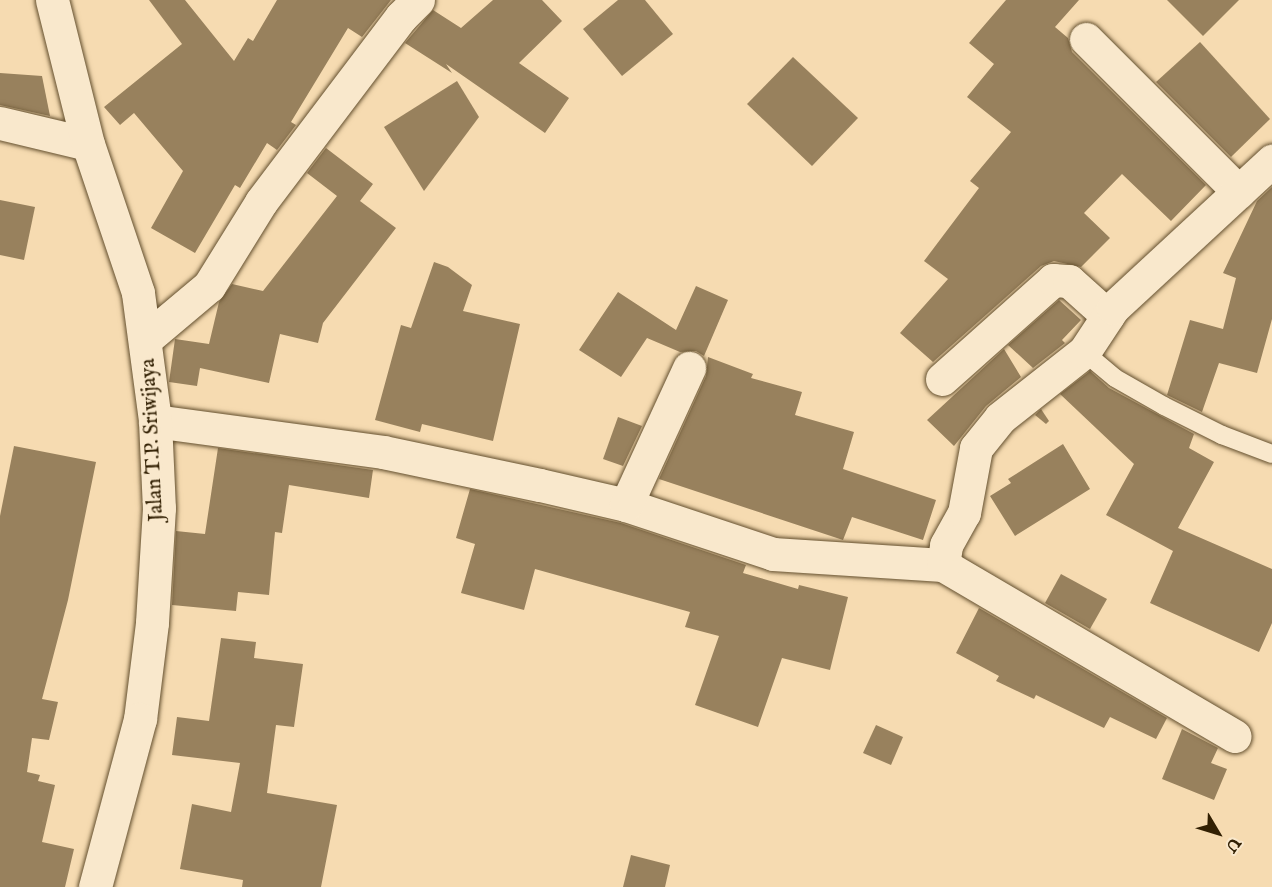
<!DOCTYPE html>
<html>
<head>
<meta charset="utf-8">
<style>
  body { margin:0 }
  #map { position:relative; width:1272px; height:887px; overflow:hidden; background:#f6dbb1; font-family:"IM FELL English",serif }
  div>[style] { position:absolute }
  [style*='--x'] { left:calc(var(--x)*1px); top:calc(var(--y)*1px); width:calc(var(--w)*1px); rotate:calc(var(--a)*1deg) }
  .building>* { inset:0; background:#98815d }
  .roads { filter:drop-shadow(0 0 2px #634f2e) drop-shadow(0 0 2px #634f2e) }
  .service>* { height:18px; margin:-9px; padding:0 9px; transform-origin:9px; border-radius:9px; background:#f9e8cc }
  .minor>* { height:33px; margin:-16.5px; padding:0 16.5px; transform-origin:16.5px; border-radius:16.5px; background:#f9e8cc }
  .secondary>* { height:33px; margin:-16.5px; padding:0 16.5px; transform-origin:16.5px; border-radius:16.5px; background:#f9e8cc }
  span { translate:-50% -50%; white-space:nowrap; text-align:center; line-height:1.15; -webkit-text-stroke:4.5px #f9e8cc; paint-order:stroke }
  .street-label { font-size:21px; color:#322003 }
  .north { position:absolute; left:1188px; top:803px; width:60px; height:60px; -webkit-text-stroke:4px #f9e8cc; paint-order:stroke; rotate:128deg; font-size:16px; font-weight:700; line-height:24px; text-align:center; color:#322003 }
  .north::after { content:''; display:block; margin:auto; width:21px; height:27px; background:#322003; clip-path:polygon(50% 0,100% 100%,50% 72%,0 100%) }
</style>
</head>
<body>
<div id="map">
  <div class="building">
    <i style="clip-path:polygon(149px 0,185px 0,234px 61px,248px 38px,253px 41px,277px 0,391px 0,362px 37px,348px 28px,291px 122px,296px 125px,277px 150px,267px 143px,240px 188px,235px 185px,195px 253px,151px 228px,183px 171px,134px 113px,120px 125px,104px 107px,182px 44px)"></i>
    <i style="clip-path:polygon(493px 0,542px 0,562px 21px,519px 63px,569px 98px,545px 133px,446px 64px,452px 73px,405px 43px,433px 10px,461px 28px)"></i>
    <i style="clip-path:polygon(618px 0,645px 0,673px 34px,622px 76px,583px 29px)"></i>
    <i style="clip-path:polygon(1006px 0,1079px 0,1055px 27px,1068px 38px,1072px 52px,1206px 185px,1171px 221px,1122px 174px,1084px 213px,1110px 238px,1081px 267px,1054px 261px,1041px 266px,933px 362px,900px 333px,948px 279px,924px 261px,979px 188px,970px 181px,1011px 132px,967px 97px,994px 64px,969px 43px)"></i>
    <i style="clip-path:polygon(1167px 0,1239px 0,1203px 36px)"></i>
    <i style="clip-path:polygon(1200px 42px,1270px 119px,1231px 157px,1156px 82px)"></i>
    <i style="clip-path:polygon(793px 57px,858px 118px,812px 166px,747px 104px)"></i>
    <i style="clip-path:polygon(0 73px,42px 76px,50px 116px,0 105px)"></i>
    <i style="clip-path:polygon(457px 81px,479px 117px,424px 191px,384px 127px)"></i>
    <i style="clip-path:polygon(326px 148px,373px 184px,360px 201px,396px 228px,323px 323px,318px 343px,280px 334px,269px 383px,200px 368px,197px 386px,169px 382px,175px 339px,209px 344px,219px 302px,232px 284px,263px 291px,337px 196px,307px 173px)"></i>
    <i style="clip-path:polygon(1272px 187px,1272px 319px,1257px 373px,1219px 363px,1202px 412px,1167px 395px,1190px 320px,1223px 329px,1236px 278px,1223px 273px,1257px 201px)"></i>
    <i style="clip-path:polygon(0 200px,35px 207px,24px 260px,0 255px)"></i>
    <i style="clip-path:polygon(434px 262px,448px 267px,472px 285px,463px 311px,520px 324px,493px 441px,422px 424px,420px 432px,375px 420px,401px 325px,411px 328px)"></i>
    <i style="clip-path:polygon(696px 286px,728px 300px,704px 356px,696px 351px,680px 352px,647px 338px,621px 377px,579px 350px,618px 292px,676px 330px)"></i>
    <i style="clip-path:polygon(1059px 300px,1081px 320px,1062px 340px,1065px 343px,1033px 368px,1008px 345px)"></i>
    <i style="clip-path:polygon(1004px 349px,1021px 377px,986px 406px,954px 446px,927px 420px)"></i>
    <i style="clip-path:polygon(708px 357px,753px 374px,751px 378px,802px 392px,795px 415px,854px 432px,843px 469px,936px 500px,923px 540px,852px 517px,843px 540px,659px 479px,706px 376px)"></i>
    <i style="clip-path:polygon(1090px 371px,1109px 388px,1194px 434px,1189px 448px,1214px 462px,1178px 528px,1272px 569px,1272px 623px,1259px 652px,1150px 603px,1173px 551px,1106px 515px,1134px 464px,1060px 394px)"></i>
    <i style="clip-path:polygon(1041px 409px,1049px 421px,1046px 424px,1035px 415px)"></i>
    <i style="clip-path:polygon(618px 417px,642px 426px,623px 466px,603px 459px)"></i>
    <i style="clip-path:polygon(1063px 444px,1090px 489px,1015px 536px,990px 496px,1011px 483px,1008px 479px)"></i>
    <i style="clip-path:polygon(14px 446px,96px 462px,68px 600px,42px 699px,58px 702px,49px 740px,32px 738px,27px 772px,40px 775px,38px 781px,55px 785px,42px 842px,74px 849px,65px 887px,0 887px,0 516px)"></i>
    <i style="clip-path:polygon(218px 448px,373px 470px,369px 498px,289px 485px,282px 533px,275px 532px,269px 595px,238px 592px,236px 611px,172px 605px,176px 531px,205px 534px)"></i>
    <i style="clip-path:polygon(470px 489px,621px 523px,746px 565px,743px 573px,798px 589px,799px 585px,848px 597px,830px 670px,782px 658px,758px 727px,695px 705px,719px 636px,685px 627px,690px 612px,535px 569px,524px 610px,461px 593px,475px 544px,456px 538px)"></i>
    <i style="clip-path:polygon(1061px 574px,1107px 599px,1090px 629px,1045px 603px)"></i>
    <i style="clip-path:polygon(979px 608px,1167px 718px,1156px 739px,1110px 717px,1104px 728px,1036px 695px,1034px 699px,996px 681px,999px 676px,956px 653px)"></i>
    <i style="clip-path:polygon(221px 638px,256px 642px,254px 658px,303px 664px,294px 727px,276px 725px,267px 793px,337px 805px,321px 887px,242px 887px,243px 880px,180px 869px,192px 804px,231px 812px,240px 763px,172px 755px,177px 717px,209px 721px)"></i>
    <i style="clip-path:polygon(876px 725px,903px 737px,891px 765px,863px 753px)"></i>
    <i style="clip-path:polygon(1182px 729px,1218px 748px,1211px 763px,1227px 769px,1214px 800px,1162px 779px)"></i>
    <i style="clip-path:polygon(631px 855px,670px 865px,665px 887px,623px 887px)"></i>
  </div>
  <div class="roads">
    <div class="service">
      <i style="--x:1084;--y:352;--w:40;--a:40"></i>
      <i style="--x:1115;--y:378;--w:56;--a:29.7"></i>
      <i style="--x:1164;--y:406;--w:65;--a:26.6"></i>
      <i style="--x:1222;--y:435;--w:53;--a:20.8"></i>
    </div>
    <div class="minor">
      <i style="--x:1086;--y:39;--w:216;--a:45"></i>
      <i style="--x:0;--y:123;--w:90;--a:13.4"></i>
      <i style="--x:147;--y:338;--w:81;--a:-40"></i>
      <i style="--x:209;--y:286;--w:99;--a:-58.2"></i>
      <i style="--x:261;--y:202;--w:232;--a:-52.9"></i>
      <i style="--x:401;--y:17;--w:24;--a:-45"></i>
      <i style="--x:942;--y:379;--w:149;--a:-41.7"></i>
      <i style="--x:1053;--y:280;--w:16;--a:4"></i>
      <i style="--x:1069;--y:281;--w:52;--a:41.9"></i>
      <i style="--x:155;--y:421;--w:230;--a:7.7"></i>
      <i style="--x:383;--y:452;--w:160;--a:11.9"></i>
      <i style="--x:540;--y:485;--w:88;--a:13.1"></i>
      <i style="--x:626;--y:505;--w:155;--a:18.4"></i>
      <i style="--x:773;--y:554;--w:170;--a:3.7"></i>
      <i style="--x:943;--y:565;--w:338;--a:30.4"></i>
      <i style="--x:626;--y:505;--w:151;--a:-65.3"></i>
      <i style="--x:943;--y:565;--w:20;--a:-81"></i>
      <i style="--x:946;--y:545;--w:37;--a:-61"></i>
      <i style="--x:964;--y:513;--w:66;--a:-79.5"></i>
      <i style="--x:976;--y:448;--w:38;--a:-51"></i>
      <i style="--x:1000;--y:418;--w:107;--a:-38.2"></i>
      <i style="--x:1084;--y:352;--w:53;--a:-56.6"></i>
      <i style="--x:1113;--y:308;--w:217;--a:-42.8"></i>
    </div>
    <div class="secondary">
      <i style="--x:52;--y:0;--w:148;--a:76"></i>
      <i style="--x:88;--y:144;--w:157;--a:71.4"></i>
      <i style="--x:138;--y:293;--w:129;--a:82.4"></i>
      <i style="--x:155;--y:421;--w:87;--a:87.4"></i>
      <i style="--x:159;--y:508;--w:115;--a:93.5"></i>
      <i style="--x:152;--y:623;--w:97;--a:97.1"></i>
      <i style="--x:140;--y:719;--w:174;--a:105"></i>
    </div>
  </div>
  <div class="street-label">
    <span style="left:153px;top:440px;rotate:-93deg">Jalan T.P. Sriwijaya</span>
  </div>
  <div class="north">U</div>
</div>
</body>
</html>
